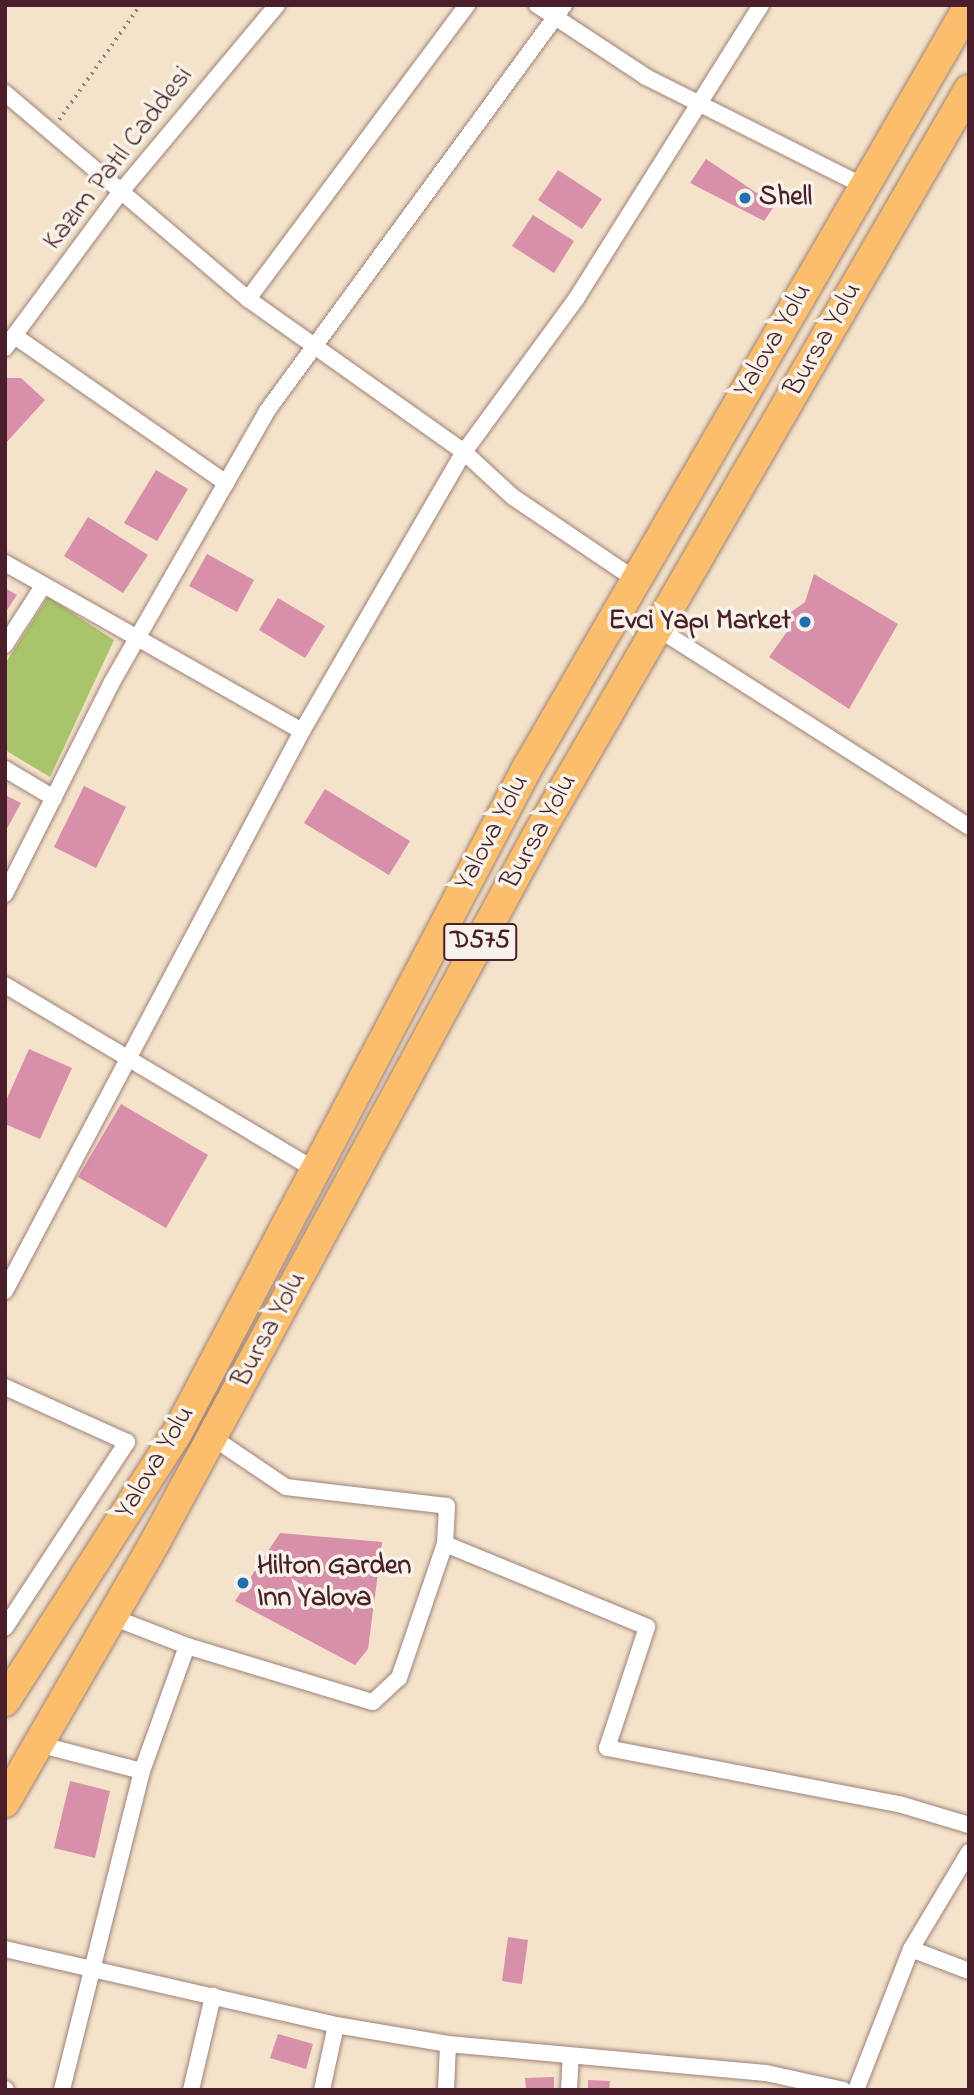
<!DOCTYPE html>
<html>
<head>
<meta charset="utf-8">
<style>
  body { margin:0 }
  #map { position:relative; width:974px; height:2095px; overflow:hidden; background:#f4e3ca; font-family:"Indie Flower",sans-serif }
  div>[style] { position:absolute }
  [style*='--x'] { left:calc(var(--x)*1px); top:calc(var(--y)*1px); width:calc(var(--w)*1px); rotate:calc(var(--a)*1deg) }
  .green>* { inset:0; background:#a9c46a }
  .building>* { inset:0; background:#d88faa }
  .path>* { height:3.5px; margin-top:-1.75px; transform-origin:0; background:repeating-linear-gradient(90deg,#9f817a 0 2px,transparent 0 7px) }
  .roads { filter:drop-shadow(0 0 2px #9f817a) drop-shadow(0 0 2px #9f817a) }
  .street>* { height:16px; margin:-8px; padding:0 8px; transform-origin:8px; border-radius:8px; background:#fff }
  .highway>* { height:30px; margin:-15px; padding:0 15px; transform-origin:15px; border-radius:15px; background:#fabe6d }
  .dots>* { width:19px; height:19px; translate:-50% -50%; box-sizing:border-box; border:4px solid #f7f3e8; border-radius:50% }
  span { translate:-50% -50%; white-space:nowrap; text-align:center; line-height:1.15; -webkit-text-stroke:7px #f7f3e8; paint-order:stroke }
  .shield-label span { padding:2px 5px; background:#f7f3e8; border:2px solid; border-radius:5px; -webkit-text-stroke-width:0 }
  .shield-label { font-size:26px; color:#4a1f2b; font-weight:700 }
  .street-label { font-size:28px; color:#4a1f2b }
  .poi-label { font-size:28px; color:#4a1f2b; font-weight:700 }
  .left { translate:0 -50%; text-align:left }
  .right { translate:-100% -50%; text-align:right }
  .frame { position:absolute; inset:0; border:7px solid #4a1f2b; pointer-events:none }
</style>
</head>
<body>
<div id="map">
  <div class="green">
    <i style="clip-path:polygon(48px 597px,114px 640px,50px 777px,5px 750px,5px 664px)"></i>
  </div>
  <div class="building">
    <i style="clip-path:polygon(706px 159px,775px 205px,764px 221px,690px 183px)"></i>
    <i style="clip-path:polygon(558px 170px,602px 199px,582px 229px,538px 200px)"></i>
    <i style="clip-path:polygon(533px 215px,574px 241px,554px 273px,512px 246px)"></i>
    <i style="clip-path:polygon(5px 378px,21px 378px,45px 400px,5px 444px)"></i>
    <i style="clip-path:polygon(156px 470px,188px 489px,157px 541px,124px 523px)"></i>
    <i style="clip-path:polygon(88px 517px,148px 555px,123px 593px,64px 556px)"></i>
    <i style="clip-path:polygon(207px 554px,254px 580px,237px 612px,189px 586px)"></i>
    <i style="clip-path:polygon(814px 574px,898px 624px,849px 709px,769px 657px,789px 629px,791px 612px,805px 602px)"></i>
    <i style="clip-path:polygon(5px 588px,17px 595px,5px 613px)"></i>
    <i style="clip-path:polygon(278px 598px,325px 626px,305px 658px,259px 630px)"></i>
    <i style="clip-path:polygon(84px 786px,126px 807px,96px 868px,54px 847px)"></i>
    <i style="clip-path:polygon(325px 789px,410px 841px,389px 875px,304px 823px)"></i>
    <i style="clip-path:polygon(5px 795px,21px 803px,5px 832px)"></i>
    <i style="clip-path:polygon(29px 1049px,72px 1068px,40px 1139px,5px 1124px,5px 1103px)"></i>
    <i style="clip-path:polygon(121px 1104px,208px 1155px,166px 1228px,78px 1177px)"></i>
    <i style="clip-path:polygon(280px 1533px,382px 1542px,368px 1649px,355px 1665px,235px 1601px)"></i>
    <i style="clip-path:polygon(70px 1781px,110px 1791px,95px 1858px,54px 1848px)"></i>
    <i style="clip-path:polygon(508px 1937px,528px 1940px,522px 1984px,502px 1981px)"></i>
    <i style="clip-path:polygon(278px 2034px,313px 2044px,306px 2069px,270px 2058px)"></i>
    <i style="clip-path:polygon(554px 2077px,554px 2090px,526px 2090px,525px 2078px)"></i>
    <i style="clip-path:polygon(588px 2080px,610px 2081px,609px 2090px,588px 2090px)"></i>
  </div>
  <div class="path">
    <i style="--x:59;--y:120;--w:141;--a:-54.8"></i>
  </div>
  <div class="roads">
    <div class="street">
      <i style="--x:537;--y:5;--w:131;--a:33.4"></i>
      <i style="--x:646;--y:77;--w:244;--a:26.6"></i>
      <i style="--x:5;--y:93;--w:319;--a:40.3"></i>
      <i style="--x:248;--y:299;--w:265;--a:35.3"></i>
      <i style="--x:464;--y:452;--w:67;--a:42.6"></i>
      <i style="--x:513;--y:497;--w:148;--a:34"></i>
      <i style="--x:248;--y:299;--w:367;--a:-53.3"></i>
      <i style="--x:16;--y:337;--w:256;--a:34.8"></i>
      <i style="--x:5;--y:348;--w:192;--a:-53.5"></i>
      <i style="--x:119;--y:194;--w:246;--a:-50.1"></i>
      <i style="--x:5;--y:563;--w:341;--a:29.5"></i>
      <i style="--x:657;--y:628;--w:370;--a:32.5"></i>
      <i style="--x:5;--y:645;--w:70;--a:-57.2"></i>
      <i style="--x:5;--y:769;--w:57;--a:30.6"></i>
      <i style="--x:5;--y:894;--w:237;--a:-63.2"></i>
      <i style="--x:112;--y:682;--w:312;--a:-60.2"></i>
      <i style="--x:267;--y:411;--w:503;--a:-53.81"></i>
      <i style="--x:5;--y:985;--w:363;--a:30.8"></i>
      <i style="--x:5;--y:1291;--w:634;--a:-62.06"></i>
      <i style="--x:302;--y:731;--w:323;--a:-59.9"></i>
      <i style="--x:464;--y:452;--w:190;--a:-53.8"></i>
      <i style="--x:576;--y:299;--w:347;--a:-57.8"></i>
      <i style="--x:5;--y:1387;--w:134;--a:24.3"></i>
      <i style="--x:127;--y:1442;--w:222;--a:123.3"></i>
      <i style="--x:212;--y:1437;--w:89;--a:34"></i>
      <i style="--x:286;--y:1487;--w:162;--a:6.7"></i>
      <i style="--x:447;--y:1506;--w:38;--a:93"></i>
      <i style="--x:445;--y:1544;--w:218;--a:22.3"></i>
      <i style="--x:647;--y:1627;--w:127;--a:108.3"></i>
      <i style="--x:607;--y:1748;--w:297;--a:10.9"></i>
      <i style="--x:899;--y:1804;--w:73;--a:16.7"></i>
      <i style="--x:112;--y:1617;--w:80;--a:21.1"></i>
      <i style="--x:187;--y:1646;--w:194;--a:16.8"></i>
      <i style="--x:373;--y:1702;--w:35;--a:-43"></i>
      <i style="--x:399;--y:1678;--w:142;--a:-71.1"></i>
      <i style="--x:38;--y:1744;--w:107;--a:14.6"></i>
      <i style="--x:142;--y:1771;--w:329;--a:104.1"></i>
      <i style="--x:142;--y:1771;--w:133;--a:-70.2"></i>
      <i style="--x:5;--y:1949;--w:340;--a:12.9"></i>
      <i style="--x:336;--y:2025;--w:114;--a:9.6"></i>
      <i style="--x:448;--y:2044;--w:319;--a:5.2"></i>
      <i style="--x:766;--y:2073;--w:79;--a:12.4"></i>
      <i style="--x:911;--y:1949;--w:62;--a:20.8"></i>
      <i style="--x:5;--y:2089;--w:1;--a:45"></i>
      <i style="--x:191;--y:2090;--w:97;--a:-76.8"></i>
      <i style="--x:322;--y:2090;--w:66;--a:-77.8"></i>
      <i style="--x:446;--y:2090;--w:46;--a:-87.5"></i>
      <i style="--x:569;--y:2090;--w:34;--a:-87"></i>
      <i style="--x:856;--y:2090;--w:151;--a:-68.7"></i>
      <i style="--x:911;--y:1949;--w:113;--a:-59.1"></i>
    </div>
    <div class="highway">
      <i style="--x:5;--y:1701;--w:316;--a:-57.3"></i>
      <i style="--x:176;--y:1435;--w:751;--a:-62.24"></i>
      <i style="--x:526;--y:770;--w:883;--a:-59.89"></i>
      <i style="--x:5;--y:1802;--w:298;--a:-60"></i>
      <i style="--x:154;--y:1544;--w:805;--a:-61.59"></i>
      <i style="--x:537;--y:836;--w:862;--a:-59.93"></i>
    </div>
  </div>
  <div class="dots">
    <i style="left:745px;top:198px;background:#1f6fb2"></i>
    <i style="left:805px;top:622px;background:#1f6fb2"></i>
    <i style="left:243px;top:1583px;background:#1f6fb2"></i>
  </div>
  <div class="shield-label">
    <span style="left:480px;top:942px">D575</span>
  </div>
  <div class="street-label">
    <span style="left:119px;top:159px;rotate:-52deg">Kazım Patıl Caddesi</span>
    <span style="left:824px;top:340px;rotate:-60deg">Bursa Yolu</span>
    <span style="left:774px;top:341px;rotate:-60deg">Yalova Yolu</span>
    <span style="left:540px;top:832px;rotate:-61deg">Bursa Yolu</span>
    <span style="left:493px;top:833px;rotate:-62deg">Yalova Yolu</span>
    <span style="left:270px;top:1330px;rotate:-62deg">Bursa Yolu</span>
    <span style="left:156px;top:1463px;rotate:-59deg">Yalova Yolu</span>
  </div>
  <div class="poi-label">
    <span class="left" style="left:759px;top:198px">Shell</span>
    <span class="right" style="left:791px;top:622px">Evci Yapı Market</span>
    <span class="left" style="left:257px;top:1583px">Hilton Garden<br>Inn Yalova</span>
  </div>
  <div class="frame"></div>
</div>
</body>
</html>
